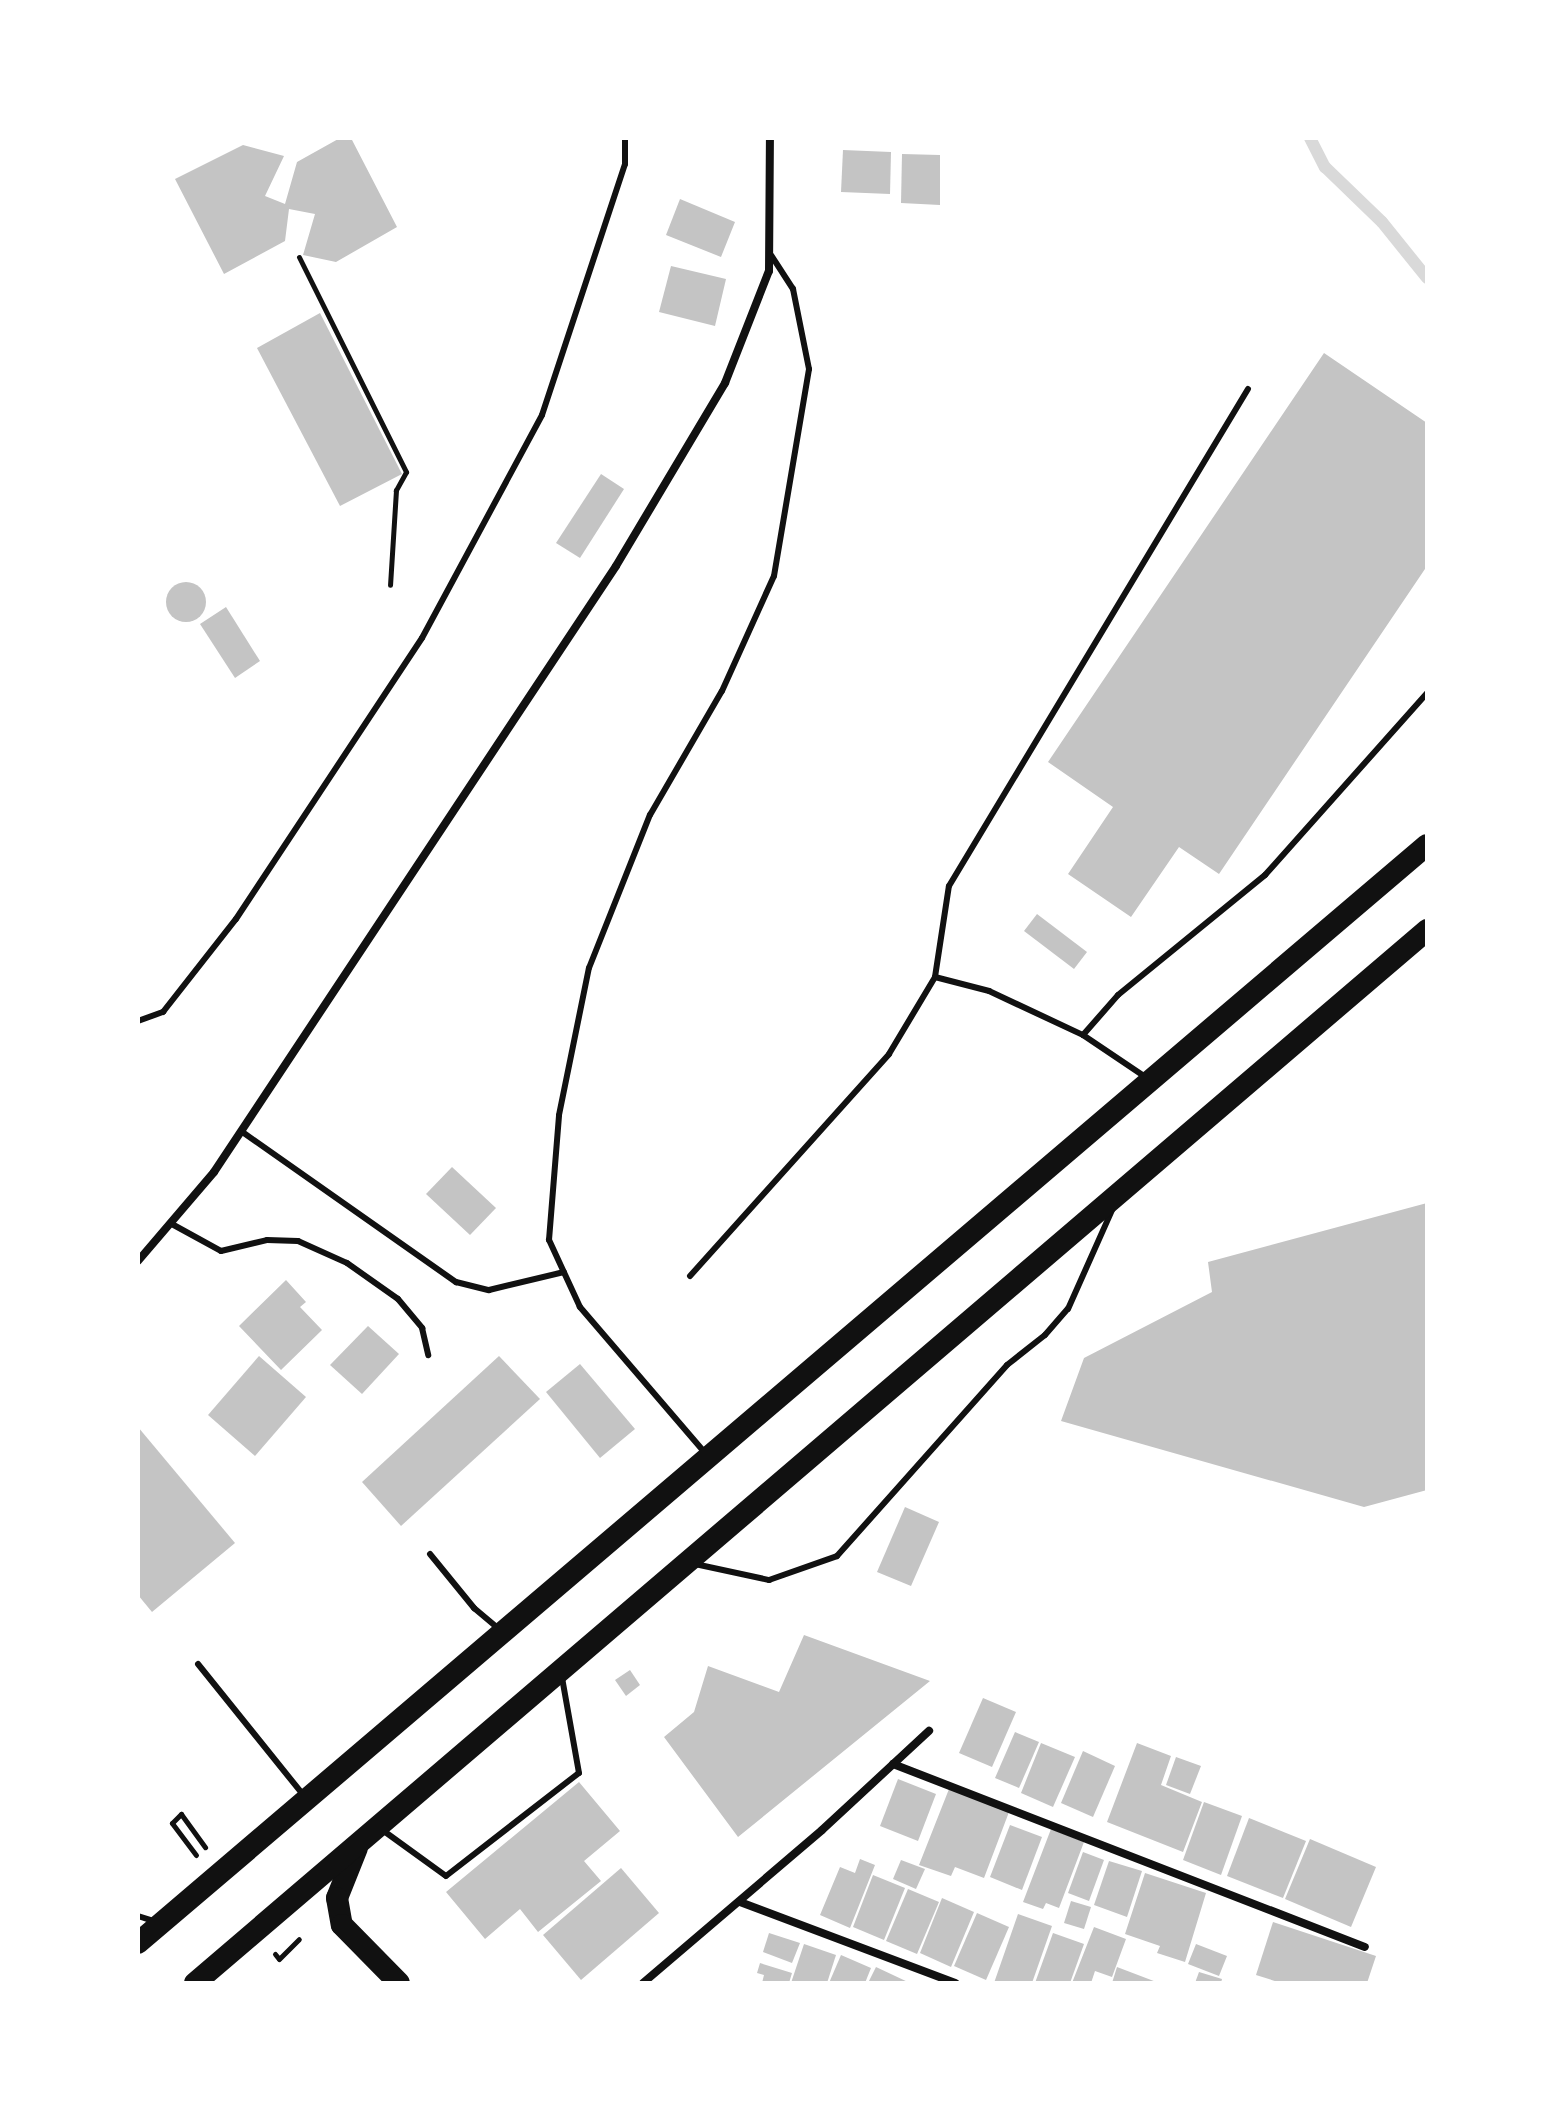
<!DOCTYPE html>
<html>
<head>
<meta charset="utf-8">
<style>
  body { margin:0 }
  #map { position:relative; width:1565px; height:2121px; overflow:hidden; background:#fff; font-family:"DM Sans",sans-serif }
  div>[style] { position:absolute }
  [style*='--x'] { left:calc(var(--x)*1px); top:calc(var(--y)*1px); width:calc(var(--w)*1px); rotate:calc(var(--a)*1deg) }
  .stream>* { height:12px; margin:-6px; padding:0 6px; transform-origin:6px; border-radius:6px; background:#d9d9d9 }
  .building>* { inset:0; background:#c4c4c4 }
  .round { border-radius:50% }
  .path>* { height:5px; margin:-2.5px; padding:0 2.5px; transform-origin:2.5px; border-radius:2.5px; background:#111 }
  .service>* { height:6px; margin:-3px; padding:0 3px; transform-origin:3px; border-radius:3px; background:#111 }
  .minor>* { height:8px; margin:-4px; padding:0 4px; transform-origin:4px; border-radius:4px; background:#111 }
  .trunk>* { height:22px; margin:-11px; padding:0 11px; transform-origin:11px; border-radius:11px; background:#111 }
  span { translate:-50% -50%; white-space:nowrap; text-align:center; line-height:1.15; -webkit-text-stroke:6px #fff; paint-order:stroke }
  .frame { position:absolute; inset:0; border:140px solid #fff; pointer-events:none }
</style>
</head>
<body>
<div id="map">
  <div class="stream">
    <i style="--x:1310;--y:138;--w:33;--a:63"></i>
    <i style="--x:1325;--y:167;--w:79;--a:44"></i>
    <i style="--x:1382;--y:222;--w:72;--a:51.2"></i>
  </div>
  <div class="building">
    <i style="clip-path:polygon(340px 138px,351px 138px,397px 227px,336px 262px,303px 255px,315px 214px,289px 209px,285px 241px,224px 274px,175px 179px,243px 145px,284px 156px,265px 196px,285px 204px,297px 162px)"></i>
    <i style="clip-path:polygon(843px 150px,891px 152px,890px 194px,841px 192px)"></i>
    <i style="clip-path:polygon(902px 154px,940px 155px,940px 205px,901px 203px)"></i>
    <i style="clip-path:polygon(680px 199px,735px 222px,721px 257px,666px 235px)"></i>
    <i style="clip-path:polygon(671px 266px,726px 279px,715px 326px,659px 312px)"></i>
    <i style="clip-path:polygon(320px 313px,402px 474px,340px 506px,257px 348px)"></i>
    <i style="clip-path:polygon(1324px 353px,1427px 423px,1427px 566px,1219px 874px,1179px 847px,1131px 917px,1068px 874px,1113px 807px,1048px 762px)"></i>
    <i style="clip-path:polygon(601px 474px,624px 489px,580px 558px,556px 543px)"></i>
    <i class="round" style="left:166px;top:582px;width:40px;height:40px"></i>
    <i style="clip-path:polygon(226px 607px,260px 661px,235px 678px,200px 624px)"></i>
    <i style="clip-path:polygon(1037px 914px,1087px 952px,1074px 969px,1024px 931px)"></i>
    <i style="clip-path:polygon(452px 1167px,496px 1208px,470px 1235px,426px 1194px)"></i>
    <i style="clip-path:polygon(1427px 1203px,1427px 1490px,1364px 1507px,1061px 1421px,1084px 1358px,1212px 1292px,1208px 1262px)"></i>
    <i style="clip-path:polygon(286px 1280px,306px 1302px,300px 1307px,322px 1330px,281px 1370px,239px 1326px)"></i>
    <i style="clip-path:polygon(368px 1326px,399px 1354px,362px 1394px,330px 1365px)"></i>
    <i style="clip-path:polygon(259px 1356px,306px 1397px,255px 1456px,208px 1415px)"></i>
    <i style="clip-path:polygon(499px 1356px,540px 1399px,401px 1526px,362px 1482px)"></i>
    <i style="clip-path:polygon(580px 1364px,635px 1429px,600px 1458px,546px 1392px)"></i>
    <i style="clip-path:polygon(138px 1427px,235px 1543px,152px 1612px,138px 1595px)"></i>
    <i style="clip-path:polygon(905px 1507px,939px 1522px,911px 1586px,877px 1572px)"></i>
    <i style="clip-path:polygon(804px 1635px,930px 1681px,738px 1837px,664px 1737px,694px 1712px,708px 1666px,779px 1692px)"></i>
    <i style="clip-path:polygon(630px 1670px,640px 1685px,626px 1696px,615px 1680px)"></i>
    <i style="clip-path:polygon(983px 1698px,1016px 1712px,992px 1767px,959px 1753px)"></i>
    <i style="clip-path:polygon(1015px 1732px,1039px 1742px,1019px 1788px,995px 1778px)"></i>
    <i style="clip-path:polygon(1041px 1743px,1075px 1757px,1053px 1807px,1021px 1793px)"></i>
    <i style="clip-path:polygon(1137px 1743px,1171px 1756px,1161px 1785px,1202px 1802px,1183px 1852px,1107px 1822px)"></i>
    <i style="clip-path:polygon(1083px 1751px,1115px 1766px,1093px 1817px,1061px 1803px)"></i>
    <i style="clip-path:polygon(1176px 1757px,1201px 1766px,1190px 1794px,1166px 1785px)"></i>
    <i style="clip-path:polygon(898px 1779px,936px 1794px,918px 1841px,880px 1826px)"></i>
    <i style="clip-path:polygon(579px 1782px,620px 1831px,584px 1861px,601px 1881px,538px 1932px,520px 1909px,485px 1939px,446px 1892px)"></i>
    <i style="clip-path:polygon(949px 1789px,1009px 1812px,984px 1878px,955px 1867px,951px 1876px,919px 1865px)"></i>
    <i style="clip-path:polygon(1204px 1802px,1242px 1816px,1221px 1875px,1183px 1860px)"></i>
    <i style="clip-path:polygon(1249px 1818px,1306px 1841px,1283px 1898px,1227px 1876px)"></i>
    <i style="clip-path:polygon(1010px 1825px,1042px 1837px,1022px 1890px,990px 1877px)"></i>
    <i style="clip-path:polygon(1051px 1829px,1084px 1842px,1059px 1908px,1046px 1903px,1043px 1909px,1023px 1902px)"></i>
    <i style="clip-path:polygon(1310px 1839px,1376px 1867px,1351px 1927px,1285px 1899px)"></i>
    <i style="clip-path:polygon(1083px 1852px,1104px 1860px,1089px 1901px,1068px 1893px)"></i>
    <i style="clip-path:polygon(860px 1859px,875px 1865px,850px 1928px,820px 1915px,840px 1867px,855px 1873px)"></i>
    <i style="clip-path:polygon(901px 1860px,925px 1869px,916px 1889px,893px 1879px)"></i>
    <i style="clip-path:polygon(1109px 1861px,1142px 1871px,1127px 1917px,1094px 1905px)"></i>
    <i style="clip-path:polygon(621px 1868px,659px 1913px,581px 1980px,543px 1935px)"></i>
    <i style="clip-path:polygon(1145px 1873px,1206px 1893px,1185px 1962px,1157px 1953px,1160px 1946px,1125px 1934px)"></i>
    <i style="clip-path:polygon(873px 1875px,905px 1888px,884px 1940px,853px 1927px)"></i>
    <i style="clip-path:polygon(908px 1889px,939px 1902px,917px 1954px,886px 1941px)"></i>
    <i style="clip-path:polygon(942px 1898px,974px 1912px,951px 1967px,920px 1953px)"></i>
    <i style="clip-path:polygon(1071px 1901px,1091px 1907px,1084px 1929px,1064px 1923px)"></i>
    <i style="clip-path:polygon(977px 1913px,1009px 1927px,986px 1980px,954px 1966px)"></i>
    <i style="clip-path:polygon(1018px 1914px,1052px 1926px,1032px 1983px,994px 1983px)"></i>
    <i style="clip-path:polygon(1273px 1922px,1376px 1956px,1367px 1983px,1281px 1983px,1256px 1975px)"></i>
    <i style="clip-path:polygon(1094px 1927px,1126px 1939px,1112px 1977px,1095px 1971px,1091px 1983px,1072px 1983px)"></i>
    <i style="clip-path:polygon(769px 1933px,800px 1943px,792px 1963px,763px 1952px)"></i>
    <i style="clip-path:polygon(1053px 1933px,1084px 1944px,1070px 1983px,1035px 1983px)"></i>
    <i style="clip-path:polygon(804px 1944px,836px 1955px,827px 1983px,791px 1983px)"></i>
    <i style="clip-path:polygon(1196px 1944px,1227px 1956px,1219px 1976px,1188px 1964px)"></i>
    <i style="clip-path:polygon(841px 1955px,871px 1968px,865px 1983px,829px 1983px)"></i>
    <i style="clip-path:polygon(760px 1963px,792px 1973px,789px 1983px,762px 1983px,764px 1975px,757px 1973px)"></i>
    <i style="clip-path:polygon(876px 1967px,910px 1983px,868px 1983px)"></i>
    <i style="clip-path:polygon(1117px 1967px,1159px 1983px,1112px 1983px)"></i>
    <i style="clip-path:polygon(1199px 1972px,1222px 1979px,1221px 1983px,1195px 1983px)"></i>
  </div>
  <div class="path">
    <i style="--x:299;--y:257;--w:240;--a:63.5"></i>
    <i style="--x:406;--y:472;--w:21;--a:119"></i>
    <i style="--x:396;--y:490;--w:95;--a:93.6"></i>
    <i style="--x:196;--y:1855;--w:40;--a:-127"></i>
    <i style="--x:172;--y:1823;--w:13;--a:-45"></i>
    <i style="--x:181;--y:1814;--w:41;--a:54"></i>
    <i style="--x:275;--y:1954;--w:6;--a:51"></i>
    <i style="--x:279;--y:1959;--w:28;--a:-45"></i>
  </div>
  <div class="service">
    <i style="--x:935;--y:977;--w:92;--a:-81.3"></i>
    <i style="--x:949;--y:886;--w:580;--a:-58.97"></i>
    <i style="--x:138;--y:1021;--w:27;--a:-20"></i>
    <i style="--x:163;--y:1012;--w:118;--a:-51.9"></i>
    <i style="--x:236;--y:919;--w:337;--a:-56.5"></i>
    <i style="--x:422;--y:638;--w:253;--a:-61.7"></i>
    <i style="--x:542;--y:415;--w:264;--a:-71.7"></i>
    <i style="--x:625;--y:164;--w:26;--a:-90"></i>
    <i style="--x:1083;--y:1035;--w:53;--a:-48.8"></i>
    <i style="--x:1118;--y:995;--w:190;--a:-39.2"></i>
    <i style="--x:1265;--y:875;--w:244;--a:-48.3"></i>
    <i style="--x:241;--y:1131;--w:263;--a:35.1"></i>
    <i style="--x:456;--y:1282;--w:34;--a:14"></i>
    <i style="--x:489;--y:1290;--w:77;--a:-13.5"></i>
    <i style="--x:170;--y:1223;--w:58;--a:28.8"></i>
    <i style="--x:221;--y:1251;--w:47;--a:-13.4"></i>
    <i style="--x:267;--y:1240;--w:31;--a:2"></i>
    <i style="--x:298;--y:1241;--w:54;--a:24.2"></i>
    <i style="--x:347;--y:1263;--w:62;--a:35.2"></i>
    <i style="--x:398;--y:1299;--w:38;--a:50"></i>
    <i style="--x:422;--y:1328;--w:28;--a:77"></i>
    <i style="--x:690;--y:1276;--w:298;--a:-48.1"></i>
    <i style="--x:889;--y:1054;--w:90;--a:-59.1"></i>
    <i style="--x:935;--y:977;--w:56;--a:14.5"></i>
    <i style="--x:989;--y:991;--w:104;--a:25.1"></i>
    <i style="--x:1083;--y:1035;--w:77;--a:33.9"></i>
    <i style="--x:706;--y:1454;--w:194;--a:-130.6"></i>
    <i style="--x:580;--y:1307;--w:74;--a:-114.8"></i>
    <i style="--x:549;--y:1240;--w:125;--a:-85.4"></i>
    <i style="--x:559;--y:1115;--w:150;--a:-78.5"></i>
    <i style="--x:589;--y:968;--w:165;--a:-68.3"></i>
    <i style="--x:650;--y:815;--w:143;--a:-59.9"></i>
    <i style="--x:722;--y:691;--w:126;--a:-65.7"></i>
    <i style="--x:774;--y:576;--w:210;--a:-80.4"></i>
    <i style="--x:809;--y:369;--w:82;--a:-101.3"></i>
    <i style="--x:793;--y:289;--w:40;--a:-122.9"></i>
    <i style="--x:430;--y:1554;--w:70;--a:50.8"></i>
    <i style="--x:474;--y:1608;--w:33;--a:40"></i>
    <i style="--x:695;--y:1564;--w:76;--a:12.2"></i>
    <i style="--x:769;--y:1580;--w:72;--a:-19.4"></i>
    <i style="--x:837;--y:1556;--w:256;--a:-48.3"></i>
    <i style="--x:1007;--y:1365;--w:48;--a:-38.3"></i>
    <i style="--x:1045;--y:1335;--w:35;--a:-49"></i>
    <i style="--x:1068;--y:1309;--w:111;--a:-66"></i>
    <i style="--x:198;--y:1664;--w:169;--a:51.2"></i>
    <i style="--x:381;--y:1829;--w:80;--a:35.9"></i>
    <i style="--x:446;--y:1876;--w:168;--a:-37.8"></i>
    <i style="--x:579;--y:1773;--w:97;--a:-100.1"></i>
    <i style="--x:138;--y:1916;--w:16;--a:18"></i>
  </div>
  <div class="minor">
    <i style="--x:138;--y:1261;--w:117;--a:-49.5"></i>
    <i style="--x:214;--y:1172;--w:727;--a:-56.44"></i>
    <i style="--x:616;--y:566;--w:213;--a:-59.2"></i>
    <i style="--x:725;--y:383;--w:120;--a:-68.6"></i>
    <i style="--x:769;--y:271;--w:133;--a:-89.6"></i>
    <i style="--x:893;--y:1764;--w:506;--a:21.19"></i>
    <i style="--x:740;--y:1902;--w:230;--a:20.6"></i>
    <i style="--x:643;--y:1983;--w:235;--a:-40.5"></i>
    <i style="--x:822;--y:1830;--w:146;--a:-42.8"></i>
  </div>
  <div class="trunk">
    <i style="--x:357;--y:1848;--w:54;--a:111.8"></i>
    <i style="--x:337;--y:1898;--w:27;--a:80"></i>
    <i style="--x:342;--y:1925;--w:81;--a:45.5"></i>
    <i style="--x:138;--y:1943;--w:1693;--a:-40.43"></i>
    <i style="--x:195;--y:1983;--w:1621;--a:-40.52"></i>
  </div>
  <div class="frame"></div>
</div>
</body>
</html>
